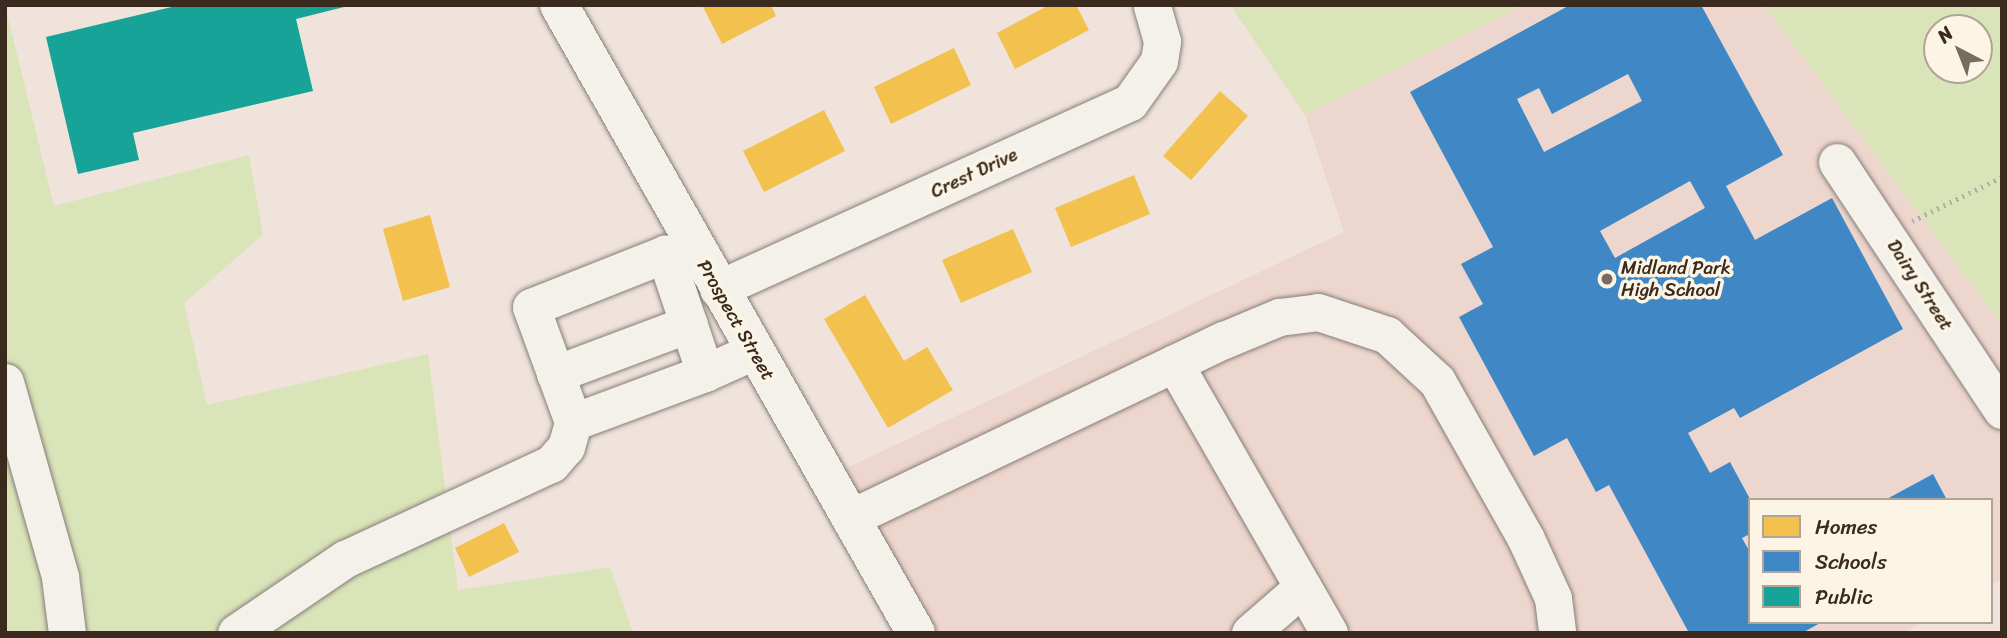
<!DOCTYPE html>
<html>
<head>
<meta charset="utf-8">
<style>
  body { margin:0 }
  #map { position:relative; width:2007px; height:638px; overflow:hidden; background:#efe3dc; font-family:Sriracha,sans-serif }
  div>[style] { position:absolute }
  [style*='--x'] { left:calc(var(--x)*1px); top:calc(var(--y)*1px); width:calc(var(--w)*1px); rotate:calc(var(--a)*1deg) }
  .built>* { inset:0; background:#edd6cd }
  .green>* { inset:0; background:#d9e4b9 }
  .homes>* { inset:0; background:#f2c14e }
  .schools>* { inset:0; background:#3f88c5 }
  .public>* { inset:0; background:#17a398 }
  .path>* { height:4.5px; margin-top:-2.25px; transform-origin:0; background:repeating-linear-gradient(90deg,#b2ada6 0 2px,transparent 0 7px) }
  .roads { filter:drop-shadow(0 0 2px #877e78) drop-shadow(0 0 2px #877e78) }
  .minor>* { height:37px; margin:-18.5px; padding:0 18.5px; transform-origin:18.5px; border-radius:18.5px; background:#f4f0ea }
  .major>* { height:38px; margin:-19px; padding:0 19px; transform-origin:19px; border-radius:19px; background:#f4f0ea }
  .dots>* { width:19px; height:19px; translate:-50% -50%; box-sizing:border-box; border:4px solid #fcf5e5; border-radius:50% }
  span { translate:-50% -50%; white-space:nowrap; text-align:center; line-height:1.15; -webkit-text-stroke:7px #fcf5e5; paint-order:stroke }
  .street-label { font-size:19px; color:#3b2a1e }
  .poi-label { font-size:19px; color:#3b2a1e }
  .left { translate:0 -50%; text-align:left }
  .frame { position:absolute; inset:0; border:7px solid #3b2a1e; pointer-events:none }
  .legend { position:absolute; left:1748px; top:498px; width:245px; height:126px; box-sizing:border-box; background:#fcf5e5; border:2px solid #afa495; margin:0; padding:9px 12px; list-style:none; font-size:21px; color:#3b2a1e }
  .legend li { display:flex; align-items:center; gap:14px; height:35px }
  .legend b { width:35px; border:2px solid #afa495 }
  .north { position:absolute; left:1923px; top:14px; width:70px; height:70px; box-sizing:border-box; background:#fcf5e5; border:2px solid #afa495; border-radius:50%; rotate:318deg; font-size:19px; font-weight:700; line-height:28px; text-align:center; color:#3b2a1e }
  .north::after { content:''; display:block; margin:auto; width:24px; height:32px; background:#7a6b60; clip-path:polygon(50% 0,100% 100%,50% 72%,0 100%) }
</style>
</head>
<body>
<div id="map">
  <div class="built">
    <i style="clip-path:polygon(1524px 5px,1764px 5px,2002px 325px,2002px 579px,1991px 584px,1991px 500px,1750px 500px,1750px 622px,1923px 622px,1904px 633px,916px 633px,832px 475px,1344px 232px,1305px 115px)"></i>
  </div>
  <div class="green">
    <i style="clip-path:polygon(5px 5px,54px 206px,249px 155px,263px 235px,184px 303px,207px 405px,428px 354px,458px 590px,610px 567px,633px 633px,5px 633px)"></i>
    <i style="clip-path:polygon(1230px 5px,1524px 5px,1305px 115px)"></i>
    <i style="clip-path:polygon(evenodd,1764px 5px,2002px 5px,2002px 325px,1764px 5px,1937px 28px,1979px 28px,1979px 70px,1937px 70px,1937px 28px)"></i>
  </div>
  <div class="homes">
    <i style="clip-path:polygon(702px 5px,771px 5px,776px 16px,722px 44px)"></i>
    <i style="clip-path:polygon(1049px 5px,1076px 5px,1089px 30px,1015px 69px,997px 33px)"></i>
    <i style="clip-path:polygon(954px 48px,971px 85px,891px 124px,874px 87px)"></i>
    <i style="clip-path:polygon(1220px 91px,1248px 116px,1191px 180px,1163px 156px)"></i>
    <i style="clip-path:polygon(824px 110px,845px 151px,764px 192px,743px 151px)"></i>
    <i style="clip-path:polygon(1134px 175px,1150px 214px,1071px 247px,1055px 208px)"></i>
    <i style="clip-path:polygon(430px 215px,450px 287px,403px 301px,383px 229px)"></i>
    <i style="clip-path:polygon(1013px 229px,1032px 272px,961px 303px,942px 260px)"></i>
    <i style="clip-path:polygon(865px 295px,904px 361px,927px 347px,953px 390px,888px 428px,824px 319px)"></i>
    <i style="clip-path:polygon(504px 523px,519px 552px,469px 577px,455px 548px)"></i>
  </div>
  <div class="schools">
    <i style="clip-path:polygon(evenodd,1570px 5px,1701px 5px,1783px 155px,1726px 186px,1755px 240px,1832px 198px,1903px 329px,1740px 418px,1734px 408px,1688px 433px,1710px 473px,1730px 462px,1750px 499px,1750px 534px,1742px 538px,1750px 552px,1750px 622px,1822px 622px,1802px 633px,1689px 633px,1609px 485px,1596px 492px,1567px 438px,1534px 456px,1459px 317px,1483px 304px,1461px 264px,1493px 247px,1410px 92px,1570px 5px,1628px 74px,1642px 101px,1544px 152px,1517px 99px,1539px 88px,1552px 114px,1628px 74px,1570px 5px,1690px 181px,1705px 208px,1615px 258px,1600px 231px,1690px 181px)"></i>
    <i style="clip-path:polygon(1933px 474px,1947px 500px,1885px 500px)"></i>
  </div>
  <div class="public">
    <i style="clip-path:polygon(180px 5px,348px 6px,296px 19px,313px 91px,133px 133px,139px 160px,78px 174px,46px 37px)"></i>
  </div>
  <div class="path">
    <i style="--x:1912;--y:221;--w:100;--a:-26.1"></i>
  </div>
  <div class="roads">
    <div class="minor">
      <i style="--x:1837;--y:162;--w:298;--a:56.4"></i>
      <i style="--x:718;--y:289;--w:452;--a:-24.4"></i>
      <i style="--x:1130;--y:102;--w:50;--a:-54.7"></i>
      <i style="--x:1159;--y:61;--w:20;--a:-81"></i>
      <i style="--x:1162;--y:41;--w:37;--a:-106"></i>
      <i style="--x:1174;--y:363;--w:311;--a:60.1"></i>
      <i style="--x:705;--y:373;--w:126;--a:-108.6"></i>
      <i style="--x:665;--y:254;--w:144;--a:158.4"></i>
      <i style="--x:531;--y:307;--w:122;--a:69.9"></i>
      <i style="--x:573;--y:422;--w:141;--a:-20.4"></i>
      <i style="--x:705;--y:373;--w:54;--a:-24.2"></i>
      <i style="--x:555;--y:374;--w:143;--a:-20.5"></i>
      <i style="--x:5;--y:382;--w:203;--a:74.2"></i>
      <i style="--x:60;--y:577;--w:56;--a:82.9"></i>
      <i style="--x:850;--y:518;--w:414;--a:-25.5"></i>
      <i style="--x:1224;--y:340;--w:60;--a:-22.7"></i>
      <i style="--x:1279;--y:317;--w:39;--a:-7"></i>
      <i style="--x:1318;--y:312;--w:73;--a:18.4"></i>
      <i style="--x:1387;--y:335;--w:68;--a:42.6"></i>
      <i style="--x:1437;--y:381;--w:181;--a:60.6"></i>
      <i style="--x:1526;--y:539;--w:65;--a:65.4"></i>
      <i style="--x:1553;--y:598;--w:35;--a:83"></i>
      <i style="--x:236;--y:633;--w:132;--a:-34.2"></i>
      <i style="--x:345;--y:559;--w:227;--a:-24.8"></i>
      <i style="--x:551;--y:464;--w:23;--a:-49"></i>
      <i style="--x:566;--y:447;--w:26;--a:-74"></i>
      <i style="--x:1250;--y:633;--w:70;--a:-41"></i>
    </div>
    <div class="major">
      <i style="--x:559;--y:5;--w:722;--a:60.38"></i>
    </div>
  </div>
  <div class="dots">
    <i style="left:1607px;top:279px;background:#7a6b60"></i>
  </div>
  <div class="street-label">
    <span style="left:974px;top:173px;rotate:-25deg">Crest Drive</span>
    <span style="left:1920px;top:285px;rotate:57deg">Dairy Street</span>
    <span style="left:736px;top:320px;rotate:60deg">Prospect Street</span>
  </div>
  <div class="poi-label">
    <span class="left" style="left:1621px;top:279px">Midland Park<br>High School</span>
  </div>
  <div class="frame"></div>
  <ul class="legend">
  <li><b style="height:19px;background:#f2c14e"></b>Homes</li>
  <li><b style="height:19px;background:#3f88c5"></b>Schools</li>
  <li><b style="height:19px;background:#17a398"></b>Public</li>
  </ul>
  <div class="north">N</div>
</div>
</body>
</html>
